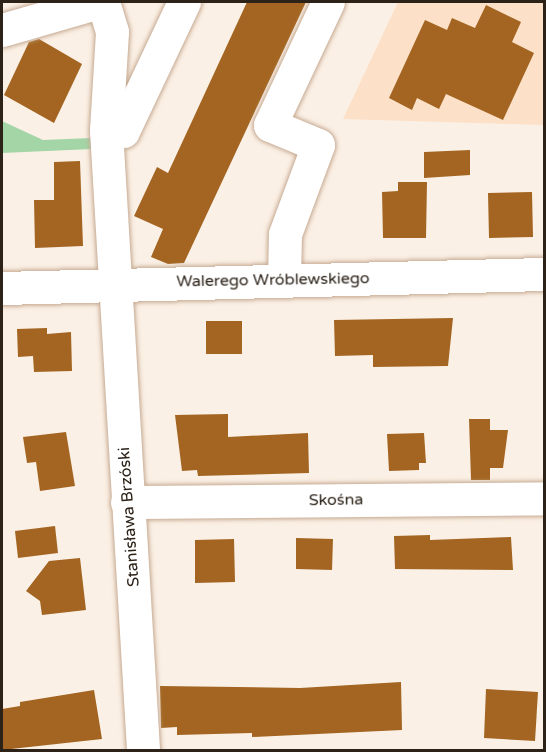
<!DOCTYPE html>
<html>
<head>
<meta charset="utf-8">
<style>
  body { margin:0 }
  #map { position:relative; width:546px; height:752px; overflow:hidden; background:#fbf0e5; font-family:"Varela Round",sans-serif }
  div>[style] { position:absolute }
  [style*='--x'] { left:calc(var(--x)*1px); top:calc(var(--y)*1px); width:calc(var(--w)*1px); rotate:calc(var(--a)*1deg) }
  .built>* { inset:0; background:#fce0c7 }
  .green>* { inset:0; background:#a3d5a7 }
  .building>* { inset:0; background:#a36521 }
  .roads { filter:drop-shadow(0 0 2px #c6aa92) drop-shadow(0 0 2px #c6aa92) }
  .minor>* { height:33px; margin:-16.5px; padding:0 16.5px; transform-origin:16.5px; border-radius:16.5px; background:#fff }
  span { translate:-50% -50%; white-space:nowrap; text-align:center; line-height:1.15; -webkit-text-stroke:4.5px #fff; paint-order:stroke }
  .street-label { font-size:16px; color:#2c2218 }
  .frame { position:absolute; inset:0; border:3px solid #2c2218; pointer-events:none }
</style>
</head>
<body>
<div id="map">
  <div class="built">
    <i style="clip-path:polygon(398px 2px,544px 2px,544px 125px,343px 119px)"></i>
  </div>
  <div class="green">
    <i style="clip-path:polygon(2px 121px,43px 140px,91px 138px,92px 149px,2px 153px)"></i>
  </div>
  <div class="building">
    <i style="clip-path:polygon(247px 2px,306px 2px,184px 263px,168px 264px,151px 257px,163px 229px,134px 216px,157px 167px,168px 173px)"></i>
    <i style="clip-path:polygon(486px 5px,521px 22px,512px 42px,534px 53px,503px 120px,446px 94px,439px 109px,417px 98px,412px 110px,389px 98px,425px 20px,447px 30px,452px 18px,475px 28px)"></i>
    <i style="clip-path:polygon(39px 39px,82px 64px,54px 123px,4px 95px,29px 42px)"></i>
    <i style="clip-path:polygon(470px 150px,470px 175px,424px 178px,424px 152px)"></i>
    <i style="clip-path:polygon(80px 161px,83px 246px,35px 248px,34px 200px,54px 200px,54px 162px)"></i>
    <i style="clip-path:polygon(398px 182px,427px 182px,426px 238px,383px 238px,382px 192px,398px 191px)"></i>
    <i style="clip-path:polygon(532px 192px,533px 237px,489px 238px,488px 193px)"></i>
    <i style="clip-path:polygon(453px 318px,448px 366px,373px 367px,373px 355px,335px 356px,334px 320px)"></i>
    <i style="clip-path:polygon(206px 321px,242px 321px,242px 354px,206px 354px)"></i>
    <i style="clip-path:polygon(47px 328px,47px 334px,71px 332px,72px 371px,34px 372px,33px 356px,18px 357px,17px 329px)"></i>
    <i style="clip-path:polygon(228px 414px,228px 437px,308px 433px,309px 473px,198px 476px,197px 470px,182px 471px,175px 415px)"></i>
    <i style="clip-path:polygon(469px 419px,490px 419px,490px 430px,508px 430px,503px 468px,490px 468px,490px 480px,471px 480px)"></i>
    <i style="clip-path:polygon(66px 432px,75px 486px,40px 491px,36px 462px,27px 463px,23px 437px)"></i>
    <i style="clip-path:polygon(424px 433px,426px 463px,419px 463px,419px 470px,389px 471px,387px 434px)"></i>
    <i style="clip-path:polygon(55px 526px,58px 553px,18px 558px,15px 531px)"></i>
    <i style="clip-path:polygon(430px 535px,430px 540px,511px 537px,513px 570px,395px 569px,394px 536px)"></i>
    <i style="clip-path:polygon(296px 538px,333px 539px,332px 570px,296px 569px)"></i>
    <i style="clip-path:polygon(234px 539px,235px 582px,195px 583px,195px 540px)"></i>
    <i style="clip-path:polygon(80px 558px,86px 610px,42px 615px,40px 601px,26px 591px,49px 561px)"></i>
    <i style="clip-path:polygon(401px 682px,402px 730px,252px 737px,252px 733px,177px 735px,177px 727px,161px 728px,160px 686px,300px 688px)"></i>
    <i style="clip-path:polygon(486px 689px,538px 692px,535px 741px,484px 738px)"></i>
    <i style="clip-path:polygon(94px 690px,102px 739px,2px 750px,2px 709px,20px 706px,20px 702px)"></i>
  </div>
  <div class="roads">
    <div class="minor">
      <i style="--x:103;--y:2;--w:31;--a:73"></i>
      <i style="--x:112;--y:32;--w:98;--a:93.5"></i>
      <i style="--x:106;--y:130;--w:621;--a:86.58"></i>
      <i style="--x:2;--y:30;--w:101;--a:-16.1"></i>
      <i style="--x:106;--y:130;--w:17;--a:3"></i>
      <i style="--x:123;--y:131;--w:143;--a:-64.7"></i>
      <i style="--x:284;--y:280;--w:46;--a:-88.8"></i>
      <i style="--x:285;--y:234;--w:95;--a:-69.7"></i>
      <i style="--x:318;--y:145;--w:52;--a:-157.4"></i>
      <i style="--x:270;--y:125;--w:136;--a:-64.8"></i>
      <i style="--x:2;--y:288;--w:542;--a:-1.48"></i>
      <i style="--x:127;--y:502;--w:417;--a:-0.5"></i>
    </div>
  </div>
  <div class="street-label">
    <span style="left:273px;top:280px;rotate:-1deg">Walerego Wróblewskiego</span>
    <span style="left:336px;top:500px;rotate:-1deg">Skośna</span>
    <span style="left:129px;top:517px;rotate:-94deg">Stanisława Brzóski</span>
  </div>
  <div class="frame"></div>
</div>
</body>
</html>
